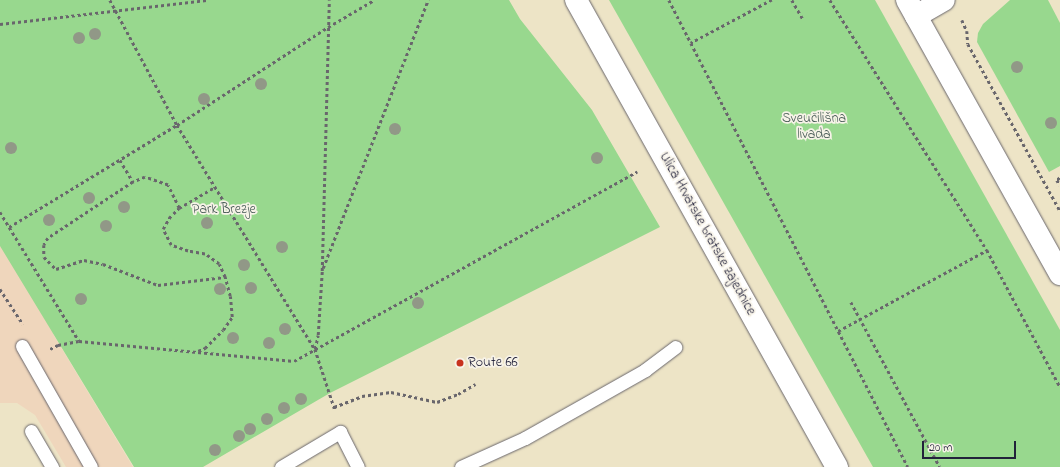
<!DOCTYPE html>
<html>
<head>
<meta charset="utf-8">
<style>
  body { margin:0 }
  #map { position:relative; width:1060px; height:467px; overflow:hidden; background:#ede4c6; font-family:"Indie Flower",sans-serif }
  div>[style] { position:absolute }
  [style*='--x'] { left:calc(var(--x)*1px); top:calc(var(--y)*1px); width:calc(var(--w)*1px); rotate:calc(var(--a)*1deg) }
  .built>* { inset:0; background:#efd6bc }
  .green>* { inset:0; background:#98d88e }
  .path>* { height:2.5px; margin-top:-1.25px; transform-origin:0; background:repeating-linear-gradient(90deg,#69666c 0 3px,transparent 0 6px) }
  .roads { filter:drop-shadow(0 0 1px #69666c) drop-shadow(0 0 1px #69666c) }
  .lane>* { height:13px; margin:-6.5px; padding:0 6.5px; transform-origin:6.5px; border-radius:6.5px; background:#fff }
  .street>* { height:22px; margin:-11px; padding:0 11px; transform-origin:11px; border-radius:11px; background:#fff }
  .secondary>* { height:22px; margin:-11px; padding:0 11px; transform-origin:11px; border-radius:11px; background:#fff }
  .trees>* { width:12px; height:12px; margin:-6px; border-radius:50%; background:#919887 }
  .dots>* { width:11px; height:11px; translate:-50% -50%; box-sizing:border-box; border:2px solid #f7f3e8; border-radius:50% }
  span { translate:-50% -50%; white-space:nowrap; text-align:center; line-height:1.15; -webkit-text-stroke:3.5px #f7f3e8; paint-order:stroke }
  .park-label { font-size:14px; color:#455954 }
  .street-label { font-size:14px; color:#22223b }
  .poi-label { font-size:14px; color:#22223b }
  .left { translate:0 -50%; text-align:left }
  .scale { position:absolute; left:922px; top:441px; width:94px; height:18px; box-sizing:border-box; border:2px solid #22223b; border-top:0; padding-left:5px; font-size:12px; line-height:14px; white-space:nowrap; color:#22223b; -webkit-text-stroke:3px #f7f3e8; paint-order:stroke }
</style>
</head>
<body>
<div id="map">
  <div class="built">
    <i style="clip-path:polygon(0 241px,56px 332px,53px 334px,133px 467px,66px 467px,35px 415px,17px 403px,0 403px)"></i>
  </div>
  <div class="green">
    <i style="clip-path:polygon(0 0,509px 0,520px 19px,592px 110px,660px 227px,330px 393px,203px 467px,134px 467px,0 246px)"></i>
    <i style="clip-path:polygon(609px 0,875px 0,1060px 330px,1060px 467px,873px 467px)"></i>
    <i style="clip-path:polygon(1010px 0,1048px 0,1060px 23px,1060px 166px,1049px 172px,977px 42px,978px 33px,983px 24px)"></i>
  </div>
  <div class="path">
    <i style="--x:110;--y:0;--w:142;--a:61.8"></i>
    <i style="--x:177;--y:125;--w:263;--a:58.4"></i>
    <i style="--x:315;--y:349;--w:64;--a:71.8"></i>
    <i style="--x:669;--y:0;--w:48;--a:62.9"></i>
    <i style="--x:772;--y:0;--w:92;--a:152"></i>
    <i style="--x:691;--y:43;--w:476;--a:62.9"></i>
    <i style="--x:792;--y:0;--w:22;--a:60"></i>
    <i style="--x:830;--y:0;--w:295;--a:57.9"></i>
    <i style="--x:987;--y:250;--w:155;--a:61.9"></i>
    <i style="--x:962;--y:20;--w:12;--a:66"></i>
    <i style="--x:967;--y:31;--w:13;--a:86"></i>
    <i style="--x:968;--y:44;--w:191;--a:61.1"></i>
    <i style="--x:0;--y:24;--w:208;--a:-6.6"></i>
    <i style="--x:120;--y:160;--w:26;--a:59"></i>
    <i style="--x:1060;--y:178;--w:4;--a:146"></i>
    <i style="--x:1057;--y:180;--w:6;--a:59"></i>
    <i style="--x:179;--y:208;--w:25;--a:-116"></i>
    <i style="--x:168;--y:185;--w:24;--a:-161"></i>
    <i style="--x:145;--y:177;--w:13;--a:157"></i>
    <i style="--x:133;--y:182;--w:102;--a:146.6"></i>
    <i style="--x:48;--y:238;--w:8;--a:120"></i>
    <i style="--x:44;--y:245;--w:12;--a:90"></i>
    <i style="--x:44;--y:257;--w:17;--a:45"></i>
    <i style="--x:56;--y:269;--w:29;--a:-18"></i>
    <i style="--x:84;--y:260;--w:19;--a:12"></i>
    <i style="--x:103;--y:264;--w:59;--a:20.9"></i>
    <i style="--x:158;--y:285;--w:67;--a:-6.8"></i>
    <i style="--x:0;--y:212;--w:151;--a:58.5"></i>
    <i style="--x:9;--y:227;--w:197;--a:-31.3"></i>
    <i style="--x:177;--y:125;--w:180;--a:-33"></i>
    <i style="--x:328;--y:27;--w:53;--a:-30.4"></i>
    <i style="--x:323;--y:268;--w:288;--a:-68.6"></i>
    <i style="--x:0;--y:289;--w:42;--a:56.7"></i>
    <i style="--x:851;--y:302;--w:187;--a:61.7"></i>
    <i style="--x:838;--y:331;--w:170;--a:-28.5"></i>
    <i style="--x:50;--y:349;--w:9;--a:-27"></i>
    <i style="--x:58;--y:345;--w:21;--a:-11"></i>
    <i style="--x:79;--y:341;--w:216;--a:5.3"></i>
    <i style="--x:294;--y:361;--w:392;--a:-28.9"></i>
    <i style="--x:315;--y:349;--w:14;--a:-78"></i>
    <i style="--x:318;--y:335;--w:64;--a:-86.4"></i>
    <i style="--x:322;--y:271;--w:271;--a:-88.5"></i>
    <i style="--x:198;--y:351;--w:8;--a:-23"></i>
    <i style="--x:205;--y:348;--w:25;--a:-45"></i>
    <i style="--x:223;--y:330;--w:16;--a:-55"></i>
    <i style="--x:232;--y:317;--w:21;--a:-95"></i>
    <i style="--x:230;--y:296;--w:20;--a:-105"></i>
    <i style="--x:225;--y:277;--w:14;--a:-115"></i>
    <i style="--x:219;--y:264;--w:17;--a:-144"></i>
    <i style="--x:205;--y:254;--w:17;--a:-170"></i>
    <i style="--x:188;--y:251;--w:18;--a:-161"></i>
    <i style="--x:171;--y:245;--w:18;--a:-117"></i>
    <i style="--x:163;--y:229;--w:13;--a:-61"></i>
    <i style="--x:169;--y:218;--w:14;--a:-45"></i>
    <i style="--x:179;--y:208;--w:42;--a:-30.3"></i>
    <i style="--x:334;--y:407;--w:30;--a:-21"></i>
    <i style="--x:362;--y:396;--w:29;--a:-8"></i>
    <i style="--x:391;--y:392;--w:47;--a:12.3"></i>
    <i style="--x:437;--y:402;--w:22;--a:-21"></i>
    <i style="--x:458;--y:394;--w:20;--a:-30"></i>
  </div>
  <div class="roads">
    <div class="lane">
      <i style="--x:22;--y:346;--w:139;--a:60.3"></i>
      <i style="--x:31;--y:431;--w:42;--a:59.7"></i>
      <i style="--x:281;--y:467;--w:69;--a:-30.7"></i>
      <i style="--x:340;--y:432;--w:39;--a:63"></i>
      <i style="--x:461;--y:467;--w:70;--a:-24.4"></i>
      <i style="--x:525;--y:438;--w:138;--a:-29.5"></i>
      <i style="--x:645;--y:370;--w:38;--a:-37"></i>
    </div>
    <div class="street">
      <i style="--x:916;--y:16;--w:32;--a:-30"></i>
    </div>
    <div class="secondary">
      <i style="--x:576;--y:0;--w:535;--a:60.8"></i>
      <i style="--x:907;--y:0;--w:314;--a:60.8"></i>
    </div>
  </div>
  <div class="trees">
    <i style="left:95px;top:34px"></i>
    <i style="left:79px;top:38px"></i>
    <i style="left:1017px;top:67px"></i>
    <i style="left:261px;top:84px"></i>
    <i style="left:204px;top:99px"></i>
    <i style="left:1051px;top:123px"></i>
    <i style="left:395px;top:129px"></i>
    <i style="left:11px;top:148px"></i>
    <i style="left:597px;top:158px"></i>
    <i style="left:89px;top:198px"></i>
    <i style="left:124px;top:207px"></i>
    <i style="left:49px;top:220px"></i>
    <i style="left:207px;top:223px"></i>
    <i style="left:106px;top:226px"></i>
    <i style="left:282px;top:247px"></i>
    <i style="left:244px;top:265px"></i>
    <i style="left:251px;top:288px"></i>
    <i style="left:220px;top:289px"></i>
    <i style="left:81px;top:299px"></i>
    <i style="left:418px;top:303px"></i>
    <i style="left:285px;top:329px"></i>
    <i style="left:233px;top:338px"></i>
    <i style="left:269px;top:343px"></i>
    <i style="left:301px;top:399px"></i>
    <i style="left:284px;top:408px"></i>
    <i style="left:267px;top:419px"></i>
    <i style="left:250px;top:429px"></i>
    <i style="left:239px;top:436px"></i>
    <i style="left:215px;top:450px"></i>
  </div>
  <div class="dots">
    <i style="left:460px;top:363px;background:#c8321e"></i>
  </div>
  <div class="park-label">
    <span style="left:814px;top:127px">Sveučilišna<br>livada</span>
    <span style="left:224px;top:210px">Park Brezje</span>
  </div>
  <div class="street-label">
    <span style="left:707px;top:234px;rotate:61deg">Ulica Hrvatske bratske zajednice</span>
  </div>
  <div class="poi-label">
    <span class="left" style="left:468px;top:363px">Route 66</span>
  </div>
  <div class="scale">20 m</div>
</div>
</body>
</html>
